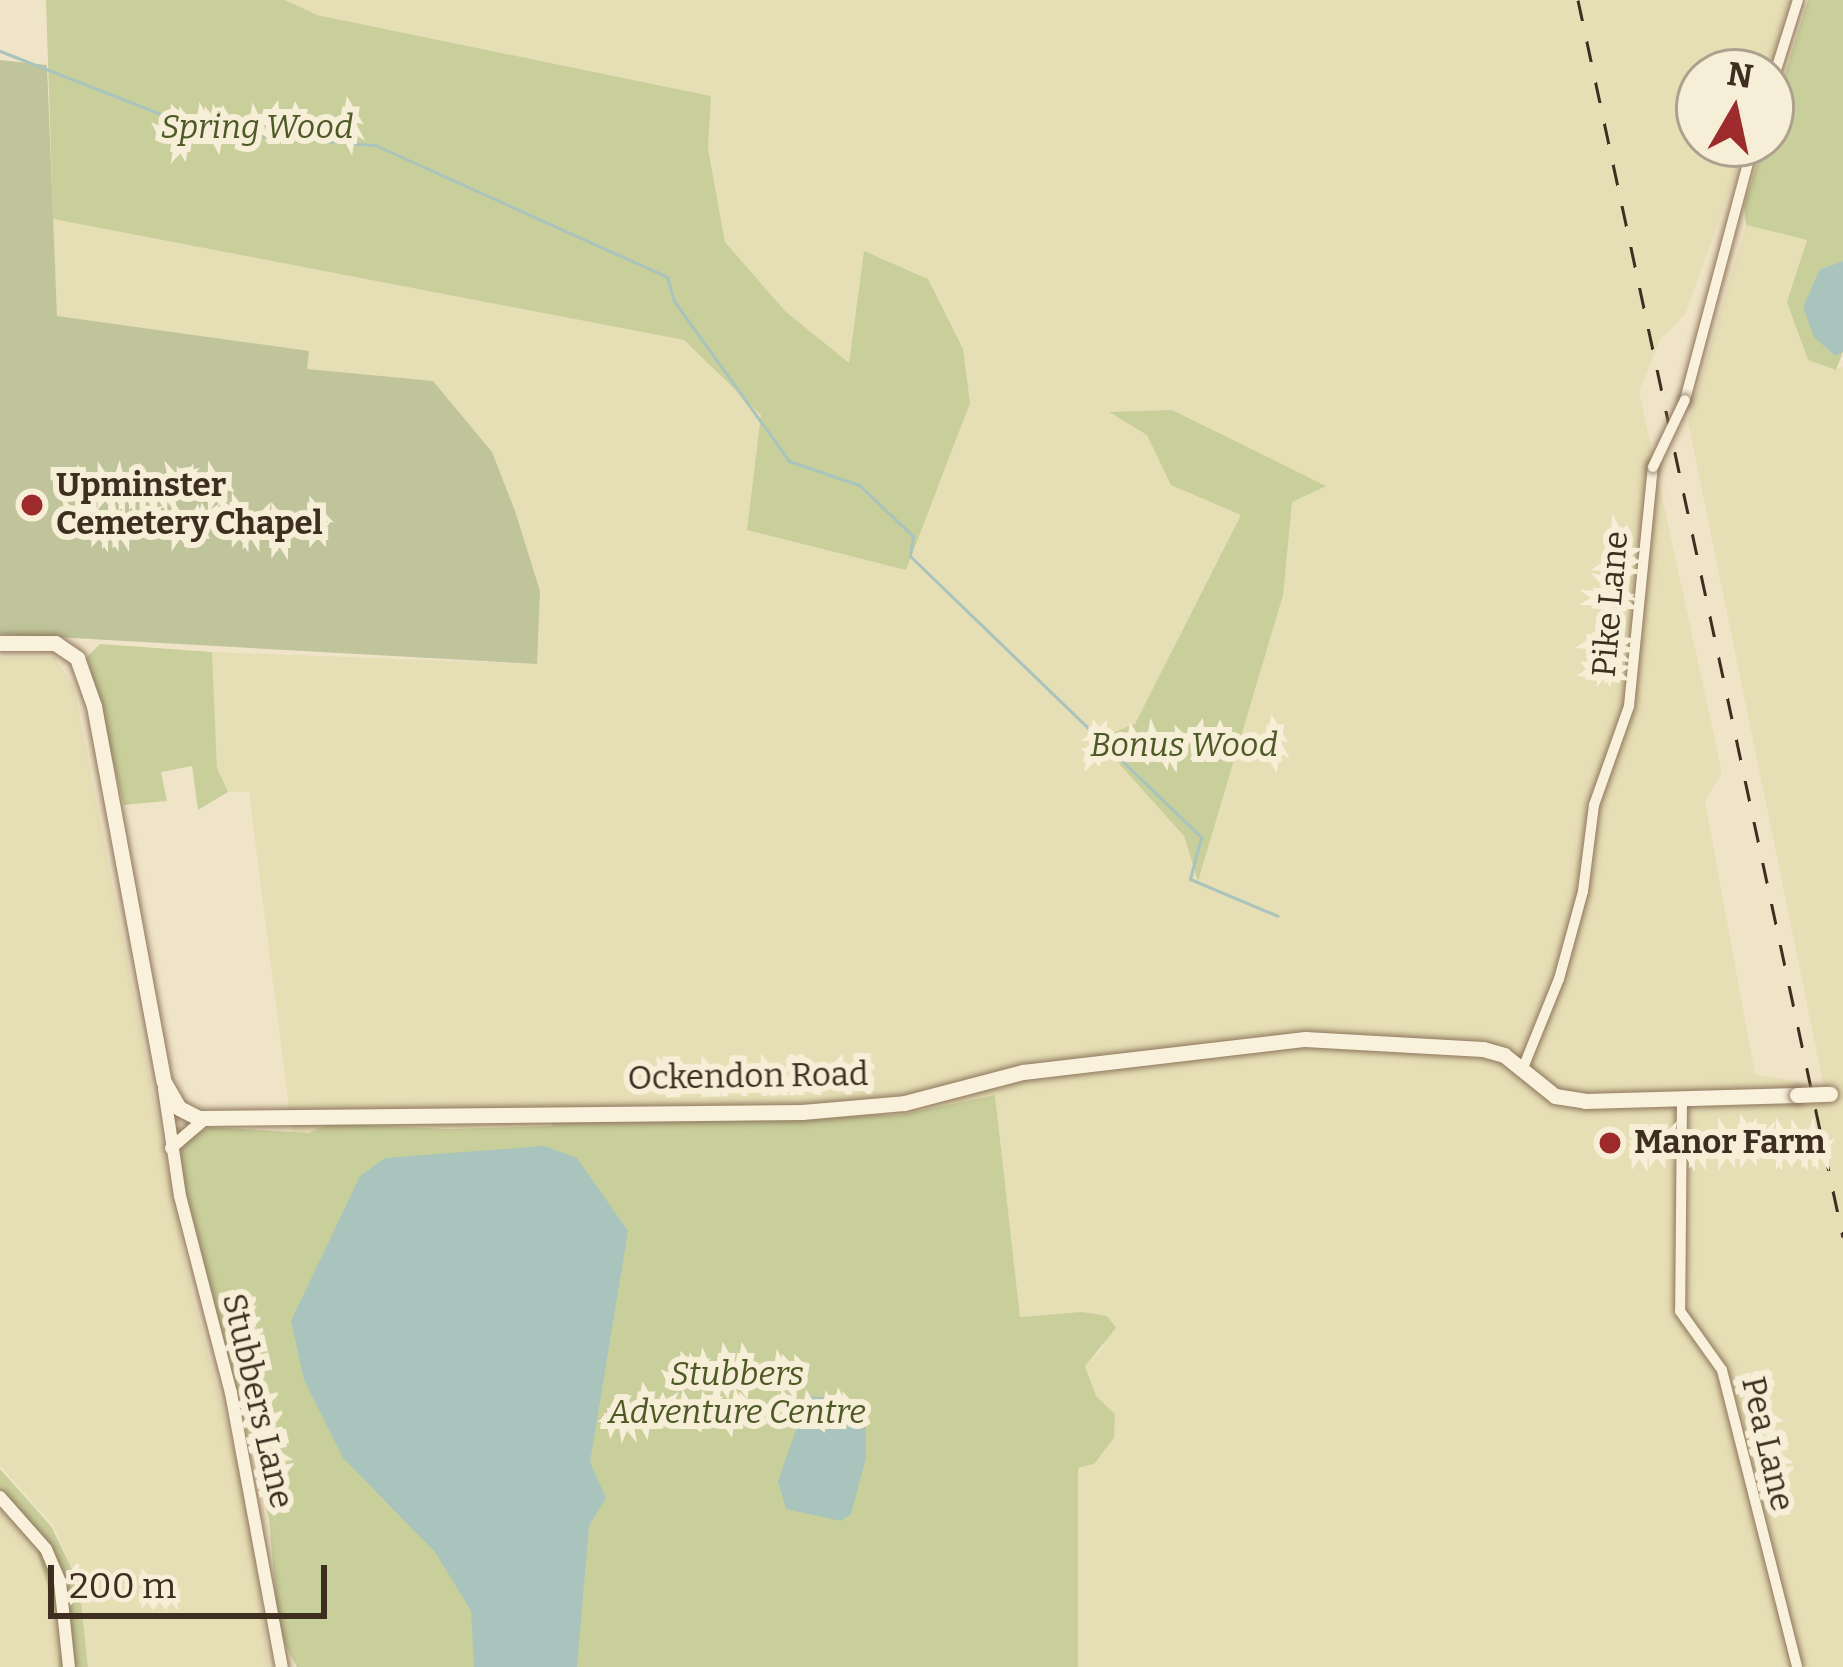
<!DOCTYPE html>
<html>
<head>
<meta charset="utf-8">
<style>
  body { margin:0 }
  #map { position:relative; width:1843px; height:1667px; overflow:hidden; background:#f0e4c8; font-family:Bitter,serif }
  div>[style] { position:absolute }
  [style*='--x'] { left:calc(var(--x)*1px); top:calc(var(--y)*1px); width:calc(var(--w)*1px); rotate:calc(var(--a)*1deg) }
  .farmland>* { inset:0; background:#e6deb5 }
  .green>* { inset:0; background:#c9cf9b }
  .cemetery>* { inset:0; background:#bfc49a }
  .water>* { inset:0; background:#a9c4bc }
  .stream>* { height:3px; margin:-1.5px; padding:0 1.5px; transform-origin:1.5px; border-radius:1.5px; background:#a9c4bc }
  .roads { filter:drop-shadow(0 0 3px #8d765c) drop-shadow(0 0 3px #8d765c) }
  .minor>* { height:10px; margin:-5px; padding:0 5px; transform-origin:5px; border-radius:5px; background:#faf1dc }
  .tertiary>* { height:12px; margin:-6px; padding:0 6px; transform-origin:6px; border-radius:6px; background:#faf1dc }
  .secondary>* { height:15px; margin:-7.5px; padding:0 7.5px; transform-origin:7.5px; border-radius:7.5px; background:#faf1dc }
  .rail>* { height:3px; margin-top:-1.5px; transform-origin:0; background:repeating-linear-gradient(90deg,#3d2e20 0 21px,transparent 0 42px) }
  .bridges { filter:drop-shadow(0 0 3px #8d765c) drop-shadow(0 0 3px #8d765c) }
  .minor-bridge>* { height:10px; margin:-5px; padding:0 5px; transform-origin:5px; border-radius:5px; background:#faf1dc }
  .secondary-bridge>* { height:15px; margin:-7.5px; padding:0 7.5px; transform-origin:7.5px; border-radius:7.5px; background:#faf1dc }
  .dots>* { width:33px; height:33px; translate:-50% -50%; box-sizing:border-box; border:6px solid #f7eed8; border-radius:50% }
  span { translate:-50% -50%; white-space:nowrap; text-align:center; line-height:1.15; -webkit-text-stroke:12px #f7eed8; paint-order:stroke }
  .park-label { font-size:33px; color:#4d5a26; font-style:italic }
  .poi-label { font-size:33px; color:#3d2e20; font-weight:700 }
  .left { translate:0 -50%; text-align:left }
  .street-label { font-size:33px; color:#3d2e20 }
  .north { position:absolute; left:1675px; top:48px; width:120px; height:120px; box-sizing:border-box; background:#f7eed8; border:3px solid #ada18e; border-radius:50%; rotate:9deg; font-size:33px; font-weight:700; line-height:48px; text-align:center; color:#3d2e20 }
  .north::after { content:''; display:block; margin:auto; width:42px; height:54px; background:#9e2a2b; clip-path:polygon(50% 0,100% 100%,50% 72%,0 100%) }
  .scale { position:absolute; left:48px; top:1565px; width:279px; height:54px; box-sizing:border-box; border:6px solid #3d2e20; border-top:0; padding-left:15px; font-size:36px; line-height:42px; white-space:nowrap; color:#3d2e20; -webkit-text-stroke:9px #f7eed8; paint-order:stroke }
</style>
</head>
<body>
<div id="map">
  <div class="farmland">
    <i style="clip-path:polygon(285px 0,1791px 0,1769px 72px,1699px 72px,1699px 144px,1746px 144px,1686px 313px,1660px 340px,1639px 391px,1722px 772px,1705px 801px,1755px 1074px,1824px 1087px,1688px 422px,1746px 225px,1807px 240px,1836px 369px,1843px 367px,1843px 1667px,1078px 1667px,1078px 1468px,1094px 1464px,1114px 1438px,1115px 1415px,1096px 1396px,1085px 1366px,1103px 1348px,1107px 1316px,1020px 1317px,995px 1095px,899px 1115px,292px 1133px,249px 792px,228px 792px,217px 768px,212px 652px,536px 664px,540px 591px,492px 453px,306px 369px,57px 316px,53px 219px,684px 340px,761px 415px,878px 562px,906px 570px,928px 279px,864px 251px,849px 364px,785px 311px,725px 242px,708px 149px,711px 96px,317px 15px)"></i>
    <i style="clip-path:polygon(0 657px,54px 657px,74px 687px,192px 1294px,249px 1505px,269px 1667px,88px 1667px,79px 1583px,53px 1525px,0 1466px)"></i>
    <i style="clip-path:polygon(0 1505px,37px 1550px,62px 1636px,58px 1667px,0 1667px)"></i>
  </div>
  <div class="green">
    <i style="clip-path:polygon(46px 0,285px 0,317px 15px,711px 96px,708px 149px,725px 242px,785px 311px,849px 363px,864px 251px,928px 279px,963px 349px,970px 403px,906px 570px,747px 530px,761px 415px,684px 340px,53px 219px)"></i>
    <i style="clip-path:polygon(1808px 0,1843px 0,1843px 261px,1820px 269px,1835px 356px,1843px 352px,1836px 370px,1808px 360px,1787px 302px,1807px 240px,1746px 225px,1744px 206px,1763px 144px,1771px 144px,1771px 119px)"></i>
    <i style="clip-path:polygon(1172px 410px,1326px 486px,1292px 502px,1283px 595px,1198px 881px,1184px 836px,1097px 739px,1135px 724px,1241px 515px,1171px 485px,1147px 435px,1109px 412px)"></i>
    <i style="clip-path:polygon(100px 644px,212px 652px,217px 768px,228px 792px,198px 810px,192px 766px,161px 772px,167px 801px,124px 805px,87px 657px)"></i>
    <i style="clip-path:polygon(995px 1095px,1020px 1317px,1082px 1312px,1107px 1316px,1116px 1328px,1085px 1366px,1096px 1396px,1115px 1414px,1114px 1438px,1094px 1464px,1078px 1468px,1078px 1667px,297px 1667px,279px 1634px,269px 1519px,184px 1183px,180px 1152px,188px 1139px,209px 1127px,309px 1133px,329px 1123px,446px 1129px,552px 1126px,555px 1119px,899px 1115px)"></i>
    <i style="clip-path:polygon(0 1469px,51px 1526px,79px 1583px,88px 1667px,58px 1667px,62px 1636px,37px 1550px,0 1505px)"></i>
  </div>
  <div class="cemetery">
    <i style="clip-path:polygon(0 60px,47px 65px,57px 316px,309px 351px,307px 369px,433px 381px,492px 452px,515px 511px,540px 591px,537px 664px,0 634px)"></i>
  </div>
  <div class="water">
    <i style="clip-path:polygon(1843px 261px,1843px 352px,1835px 356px,1814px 337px,1803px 307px,1820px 269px)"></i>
    <i style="clip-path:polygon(544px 1146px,577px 1158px,628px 1231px,590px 1462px,606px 1498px,589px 1526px,577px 1667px,474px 1667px,471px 1611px,435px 1552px,343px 1458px,304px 1380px,291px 1321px,360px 1176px,385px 1158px)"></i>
    <i style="clip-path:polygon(808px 1396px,858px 1400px,866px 1408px,866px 1458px,851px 1514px,841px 1521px,786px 1509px,778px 1481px)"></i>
  </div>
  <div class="stream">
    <i style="--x:0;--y:51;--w:217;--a:21.4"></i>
    <i style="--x:202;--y:130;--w:174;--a:5"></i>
    <i style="--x:375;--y:145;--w:320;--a:24.3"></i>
    <i style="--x:667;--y:277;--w:25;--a:74"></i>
    <i style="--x:674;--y:301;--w:197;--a:54.3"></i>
    <i style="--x:789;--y:461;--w:74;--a:18.9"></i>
    <i style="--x:859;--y:485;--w:74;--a:43.4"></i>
    <i style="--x:913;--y:536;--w:20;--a:99"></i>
    <i style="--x:910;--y:556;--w:405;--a:44"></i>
    <i style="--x:1201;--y:837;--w:43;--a:104.7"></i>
    <i style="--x:1190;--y:879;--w:95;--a:22.8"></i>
  </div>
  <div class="roads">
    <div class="minor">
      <i style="--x:1771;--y:86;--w:90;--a:-72.6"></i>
      <i style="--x:1685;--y:400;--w:265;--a:-75.1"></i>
      <i style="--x:1523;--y:1068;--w:96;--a:-68"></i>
      <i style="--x:1559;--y:979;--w:91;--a:-74.7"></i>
      <i style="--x:1583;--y:891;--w:87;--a:-82.7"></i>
      <i style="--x:1594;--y:805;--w:105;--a:-70.5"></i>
      <i style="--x:1629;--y:706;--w:240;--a:-84.3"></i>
      <i style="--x:1682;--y:1099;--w:212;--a:90.5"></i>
      <i style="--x:1680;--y:1311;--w:72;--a:54.6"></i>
      <i style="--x:1722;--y:1370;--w:306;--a:75.8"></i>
    </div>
    <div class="tertiary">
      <i style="--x:164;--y:1089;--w:108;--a:81.5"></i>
      <i style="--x:180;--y:1196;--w:203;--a:75.5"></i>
      <i style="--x:231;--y:1393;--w:279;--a:79.5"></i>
      <i style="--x:171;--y:1148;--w:45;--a:-40.5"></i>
      <i style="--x:0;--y:1497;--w:69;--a:48.5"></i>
      <i style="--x:46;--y:1549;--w:36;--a:67"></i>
      <i style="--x:60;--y:1582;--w:85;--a:84"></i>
    </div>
    <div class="secondary">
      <i style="--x:0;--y:643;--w:55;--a:0"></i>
      <i style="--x:55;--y:643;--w:27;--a:34"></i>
      <i style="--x:77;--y:658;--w:51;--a:70.5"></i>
      <i style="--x:94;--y:706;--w:382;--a:79.5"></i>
      <i style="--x:164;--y:1082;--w:30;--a:60"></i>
      <i style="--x:179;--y:1108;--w:22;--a:27"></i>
      <i style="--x:199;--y:1118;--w:603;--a:-0.57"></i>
      <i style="--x:802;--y:1112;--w:102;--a:-5"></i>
      <i style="--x:904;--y:1103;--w:123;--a:-14.6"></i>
      <i style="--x:1023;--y:1072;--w:284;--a:-6.7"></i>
      <i style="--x:1305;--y:1039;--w:178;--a:3.2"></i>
      <i style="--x:1483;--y:1049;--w:22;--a:16"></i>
      <i style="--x:1504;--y:1055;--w:65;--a:38.8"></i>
      <i style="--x:1555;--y:1096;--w:30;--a:9"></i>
      <i style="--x:1585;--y:1101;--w:212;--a:-1.6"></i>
    </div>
  </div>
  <div class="rail">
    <i style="--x:1578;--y:0;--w:1265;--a:77.91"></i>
  </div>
  <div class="bridges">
    <div class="minor-bridge">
      <i style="--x:1653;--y:467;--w:74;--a:-64.5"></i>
    </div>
    <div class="secondary-bridge">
      <i style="--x:1797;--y:1095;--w:33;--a:-2"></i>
    </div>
  </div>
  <div class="dots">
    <i style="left:32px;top:505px;background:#9e2a2b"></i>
    <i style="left:1610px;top:1143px;background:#9e2a2b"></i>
  </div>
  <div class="park-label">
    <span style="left:257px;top:128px">Spring Wood</span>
    <span style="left:1184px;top:746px">Bonus Wood</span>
    <span style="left:737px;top:1394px">Stubbers<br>Adventure Centre</span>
  </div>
  <div class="poi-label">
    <span class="left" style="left:56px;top:505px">Upminster<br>Cemetery Chapel</span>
    <span class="left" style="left:1634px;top:1143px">Manor Farm</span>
  </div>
  <div class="street-label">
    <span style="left:1611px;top:604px;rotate:-85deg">Pike Lane</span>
    <span style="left:748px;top:1077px;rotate:-1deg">Ockendon Road</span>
    <span style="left:257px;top:1401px;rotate:77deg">Stubbers Lane</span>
    <span style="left:1767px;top:1444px;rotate:77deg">Pea Lane</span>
  </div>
  <div class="north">N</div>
  <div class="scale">200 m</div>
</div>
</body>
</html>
